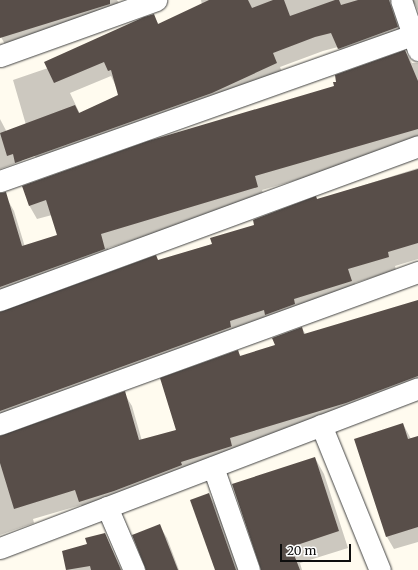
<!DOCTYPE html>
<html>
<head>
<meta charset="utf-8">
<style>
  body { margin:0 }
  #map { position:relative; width:418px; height:570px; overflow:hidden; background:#fffbef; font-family:Merriweather,serif }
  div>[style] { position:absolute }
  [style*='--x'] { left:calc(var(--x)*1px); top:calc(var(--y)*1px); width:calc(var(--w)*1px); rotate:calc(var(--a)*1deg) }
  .shadow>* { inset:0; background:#0003 }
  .building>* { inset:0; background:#584e49 }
  .roads { filter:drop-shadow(0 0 1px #414141) drop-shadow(0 0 1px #414141) }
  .minor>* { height:21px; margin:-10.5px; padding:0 10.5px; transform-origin:10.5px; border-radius:10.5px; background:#fff }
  span { translate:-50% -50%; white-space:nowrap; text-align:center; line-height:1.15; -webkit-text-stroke:4px #fff; paint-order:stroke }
  .scale { position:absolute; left:280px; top:544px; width:71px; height:18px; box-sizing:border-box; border:2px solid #0e0e0e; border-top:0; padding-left:5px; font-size:12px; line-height:14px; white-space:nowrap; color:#0e0e0e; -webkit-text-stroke:3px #fff; paint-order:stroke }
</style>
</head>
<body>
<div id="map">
  <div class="shadow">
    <i style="clip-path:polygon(18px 0,117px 0,128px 18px,10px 54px,0 35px,0 9px)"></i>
    <i style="clip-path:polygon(evenodd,201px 0,418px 0,418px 11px,415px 4px,406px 2px,405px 41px,346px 62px,338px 47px,323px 51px,280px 67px,284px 77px,43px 170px,35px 156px,13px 80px,48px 68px,153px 15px,159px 25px,202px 5px,201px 0,111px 76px,120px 95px,80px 114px,70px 93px,111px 76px)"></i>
    <i style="clip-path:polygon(405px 51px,412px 63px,418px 63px,418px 145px,262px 190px,265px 201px,108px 248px,112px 263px,0 307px,0 199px,6px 197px,14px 211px,25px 247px,58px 236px,52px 215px,37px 219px,29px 205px,335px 86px)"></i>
    <i style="clip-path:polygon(0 119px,22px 161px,0 169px)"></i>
    <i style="clip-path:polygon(418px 168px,418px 259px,395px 266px,396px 270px,355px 283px,359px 295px,0 429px,0 312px,4px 312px,156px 256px,158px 261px,213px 244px,317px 200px)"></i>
    <i style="clip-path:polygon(418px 301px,418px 392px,88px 516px,81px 505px,33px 519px,34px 523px,0 535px,0 436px,4px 436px,124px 393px,132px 406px,142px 441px,177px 430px,238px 351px,241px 357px,276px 346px,302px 328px,306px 335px)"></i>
    <i style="clip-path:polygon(403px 424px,411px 439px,418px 437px,418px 542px,394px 549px,387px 537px)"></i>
    <i style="clip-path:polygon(315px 458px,324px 474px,348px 548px,300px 563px,302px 570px,262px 570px)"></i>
    <i style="clip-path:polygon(209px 494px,216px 507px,238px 570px,218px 570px)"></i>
    <i style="clip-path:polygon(159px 525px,167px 538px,179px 570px,147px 570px)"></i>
    <i style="clip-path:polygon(104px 534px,122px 570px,67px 570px,63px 552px,88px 544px)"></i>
  </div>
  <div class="building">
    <i style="clip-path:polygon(0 0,110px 0,110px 4px,0 38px)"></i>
    <i style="clip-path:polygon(209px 0,248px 0,252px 8px,273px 0,284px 0,290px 16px,335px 0,339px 0,341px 5px,358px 0,389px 0,398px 27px,338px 49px,331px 33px,315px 37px,273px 53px,277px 63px,212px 93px,15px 163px,13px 154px,7px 156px,0 133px,75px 105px,79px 113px,118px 95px,111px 70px,108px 71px,104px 62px,54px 83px,44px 62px,144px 17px,154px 14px,158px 24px)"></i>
    <i style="clip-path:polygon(405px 50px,418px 81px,418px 129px,255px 176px,258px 187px,101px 234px,105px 249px,0 287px,0 193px,6px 192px,22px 246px,57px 235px,46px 200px,29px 206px,22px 186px,148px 141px,334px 86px,333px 82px,336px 82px,335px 75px)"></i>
    <i style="clip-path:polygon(418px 169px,418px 243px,388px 252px,389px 257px,348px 269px,352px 281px,294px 299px,295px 304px,265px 315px,264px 310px,230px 321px,231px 327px,0 411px,0 312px,156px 255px,158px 260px,212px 244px,210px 238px,254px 225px,253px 220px,316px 196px,317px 199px)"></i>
    <i style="clip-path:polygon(418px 300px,418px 376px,346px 403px,230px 438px,232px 446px,181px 462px,182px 465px,114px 491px,79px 502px,75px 490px,14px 509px,0 463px,0 436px,125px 391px,139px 440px,176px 430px,160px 378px,238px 350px,240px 356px,275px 345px,272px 338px,302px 327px,304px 334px)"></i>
    <i style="clip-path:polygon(403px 423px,408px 439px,418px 436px,418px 527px,386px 537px,354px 439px)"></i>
    <i style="clip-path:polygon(315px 457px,339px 531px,291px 547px,300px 570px,261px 570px,232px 484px)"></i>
    <i style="clip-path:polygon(209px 493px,236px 570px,215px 570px,190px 500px)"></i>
    <i style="clip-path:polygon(160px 524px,178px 570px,146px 570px,132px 535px)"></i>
    <i style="clip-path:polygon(105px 533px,121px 570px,91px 570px,90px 566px,66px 570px,62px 551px,87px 544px,85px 538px)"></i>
  </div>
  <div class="roads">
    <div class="minor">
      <i style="--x:401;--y:0;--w:53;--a:71.2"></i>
      <i style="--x:0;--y:56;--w:166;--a:-19.7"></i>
      <i style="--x:0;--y:181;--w:437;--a:-19.5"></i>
      <i style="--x:0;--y:300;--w:445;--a:-20.2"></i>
      <i style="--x:0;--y:424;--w:445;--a:-20"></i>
      <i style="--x:321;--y:425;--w:157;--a:67.9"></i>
      <i style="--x:213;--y:467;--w:109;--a:70.7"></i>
      <i style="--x:107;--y:507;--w:69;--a:66.8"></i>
      <i style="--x:0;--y:548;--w:448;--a:-20.9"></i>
    </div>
  </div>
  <div class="scale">20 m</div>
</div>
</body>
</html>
